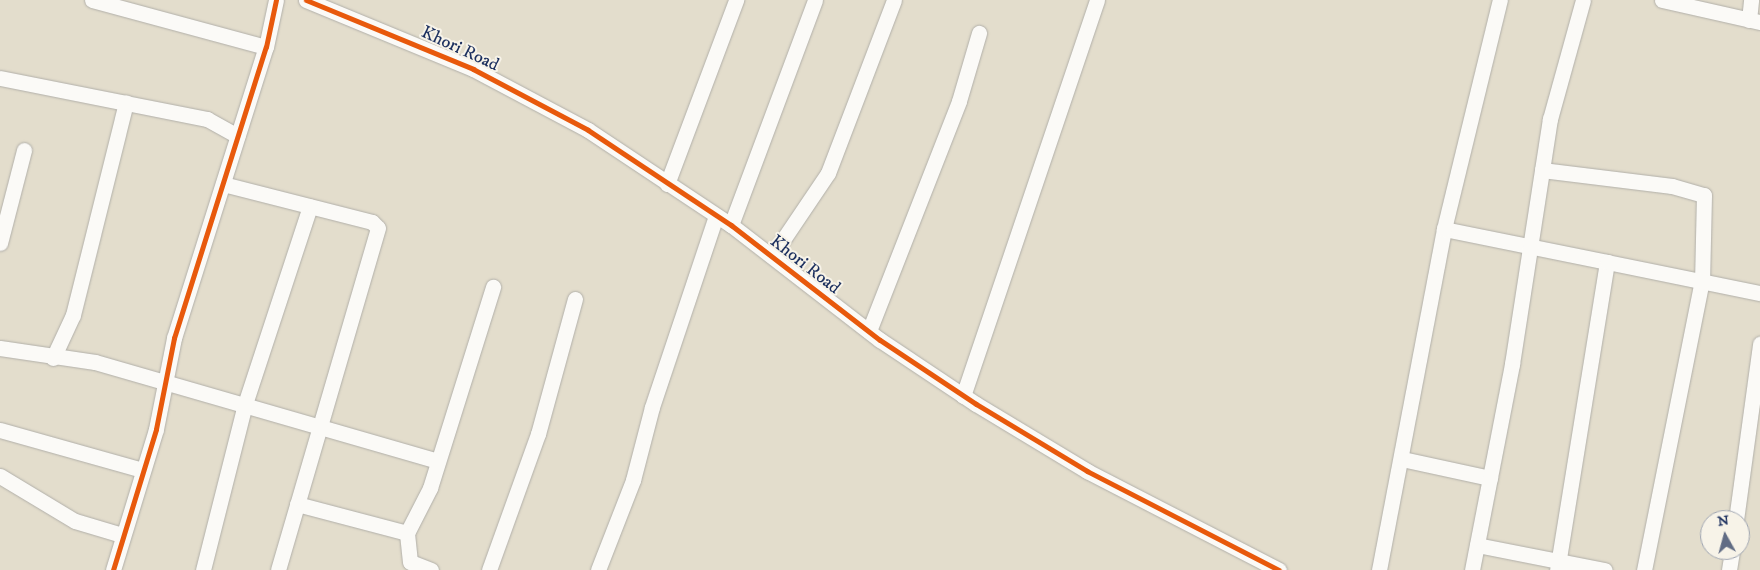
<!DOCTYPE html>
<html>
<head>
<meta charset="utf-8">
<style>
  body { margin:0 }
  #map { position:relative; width:1760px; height:570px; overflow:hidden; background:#e3ddcc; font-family:"IM FELL DW Pica",serif }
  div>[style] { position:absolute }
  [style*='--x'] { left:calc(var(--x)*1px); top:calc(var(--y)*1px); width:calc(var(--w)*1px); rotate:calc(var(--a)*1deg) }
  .roads { filter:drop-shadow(0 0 1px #b1afa9) drop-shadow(0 0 1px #b1afa9) }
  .street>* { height:15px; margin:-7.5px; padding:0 7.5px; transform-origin:7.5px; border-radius:7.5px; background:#fbfaf7 }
  .cycleway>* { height:5px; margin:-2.5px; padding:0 2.5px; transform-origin:2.5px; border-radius:2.5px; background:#e8590c }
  span { translate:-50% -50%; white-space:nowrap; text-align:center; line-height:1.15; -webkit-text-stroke:4px #f7f3e8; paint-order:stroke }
  .street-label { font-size:18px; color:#1b2f5e }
  .north { position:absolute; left:1700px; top:510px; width:50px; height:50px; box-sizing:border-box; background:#f7f3e8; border:1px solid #9fa5b1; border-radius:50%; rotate:353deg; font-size:14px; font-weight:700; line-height:20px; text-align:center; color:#1b2f5e }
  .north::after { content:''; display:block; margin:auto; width:18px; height:22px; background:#616c84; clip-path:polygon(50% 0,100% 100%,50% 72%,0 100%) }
</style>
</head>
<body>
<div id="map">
  <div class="roads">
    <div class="street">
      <i style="--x:92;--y:0;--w:180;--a:15.1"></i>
      <i style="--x:306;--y:0;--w:181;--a:22.4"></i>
      <i style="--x:473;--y:69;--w:130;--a:27.9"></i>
      <i style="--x:588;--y:130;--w:172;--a:33.6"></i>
      <i style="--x:731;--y:225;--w:188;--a:37.7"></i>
      <i style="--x:880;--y:340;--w:115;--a:33.7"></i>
      <i style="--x:976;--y:404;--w:130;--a:31.1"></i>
      <i style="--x:1087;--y:471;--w:216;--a:27.3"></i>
      <i style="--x:1662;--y:0;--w:100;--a:12.7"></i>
      <i style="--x:1749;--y:20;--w:20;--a:-84"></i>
      <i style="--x:0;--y:78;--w:128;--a:11.2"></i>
      <i style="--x:1542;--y:170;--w:131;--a:7"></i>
      <i style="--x:1672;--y:186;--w:33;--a:16"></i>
      <i style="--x:1704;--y:195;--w:85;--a:91.3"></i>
      <i style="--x:1702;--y:280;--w:296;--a:101.3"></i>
      <i style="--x:223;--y:184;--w:154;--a:14.3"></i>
      <i style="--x:372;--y:222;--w:8;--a:45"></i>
      <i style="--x:378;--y:228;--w:356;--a:106.3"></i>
      <i style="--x:667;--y:184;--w:197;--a:-69.4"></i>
      <i style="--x:731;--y:225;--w:240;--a:-69.5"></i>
      <i style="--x:1444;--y:229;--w:166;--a:11.4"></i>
      <i style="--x:1607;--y:262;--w:312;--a:99.2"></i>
      <i style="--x:0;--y:243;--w:96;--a:-75.5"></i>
      <i style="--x:772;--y:256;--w:100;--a:-56"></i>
      <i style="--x:828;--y:173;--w:185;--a:-69.1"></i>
      <i style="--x:1607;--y:262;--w:156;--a:11.5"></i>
      <i style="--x:869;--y:331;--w:247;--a:-68.6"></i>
      <i style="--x:959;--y:101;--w:71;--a:-73.6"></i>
      <i style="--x:0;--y:348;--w:96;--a:8.4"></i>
      <i style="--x:95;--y:362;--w:356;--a:16.1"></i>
      <i style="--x:53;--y:358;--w:47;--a:-65.1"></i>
      <i style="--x:73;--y:315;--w:219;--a:-76"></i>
      <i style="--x:126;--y:103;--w:83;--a:11.2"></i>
      <i style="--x:207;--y:119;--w:35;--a:29"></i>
      <i style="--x:963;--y:396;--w:418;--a:-71.3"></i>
      <i style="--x:0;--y:430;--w:148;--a:15.7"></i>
      <i style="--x:1402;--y:459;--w:90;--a:12.2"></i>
      <i style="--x:0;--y:476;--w:87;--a:31"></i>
      <i style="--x:75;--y:521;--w:49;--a:16.6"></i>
      <i style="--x:297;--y:504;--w:114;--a:14.8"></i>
      <i style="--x:1736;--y:520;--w:178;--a:-82.2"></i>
      <i style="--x:1477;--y:545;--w:130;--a:11.1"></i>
      <i style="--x:113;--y:570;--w:147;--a:-73"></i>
      <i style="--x:156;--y:429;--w:93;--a:-78.8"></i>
      <i style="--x:174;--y:338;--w:305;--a:-72.5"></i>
      <i style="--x:266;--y:47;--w:48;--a:-78"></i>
      <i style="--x:203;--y:570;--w:171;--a:-75.8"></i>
      <i style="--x:245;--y:404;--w:208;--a:-71.8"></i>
      <i style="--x:431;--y:570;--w:22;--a:-159"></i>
      <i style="--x:410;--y:562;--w:29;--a:-96"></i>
      <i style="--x:407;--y:533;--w:51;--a:-62.9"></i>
      <i style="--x:430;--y:488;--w:211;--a:-72.6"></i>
      <i style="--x:489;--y:570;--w:145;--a:-70.2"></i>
      <i style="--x:538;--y:434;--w:140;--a:-74.7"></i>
      <i style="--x:598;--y:570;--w:97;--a:-68.7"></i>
      <i style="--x:633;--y:480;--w:75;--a:-75.4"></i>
      <i style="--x:652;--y:407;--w:201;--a:-71.5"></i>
      <i style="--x:1379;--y:570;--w:347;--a:-79.2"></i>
      <i style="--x:1444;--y:229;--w:236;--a:-76.3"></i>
      <i style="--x:1472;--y:570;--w:210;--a:-79"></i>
      <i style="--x:1512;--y:364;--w:248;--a:-81.2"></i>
      <i style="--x:1550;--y:119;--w:123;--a:-74.5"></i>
      <i style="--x:1729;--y:570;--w:20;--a:-81"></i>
    </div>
  </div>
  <div class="cycleway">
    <i style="--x:306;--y:0;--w:181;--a:22.4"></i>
    <i style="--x:473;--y:69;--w:130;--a:27.9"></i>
    <i style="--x:588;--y:130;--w:172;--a:33.6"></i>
    <i style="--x:731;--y:225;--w:188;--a:37.7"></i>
    <i style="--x:880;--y:340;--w:115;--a:33.7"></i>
    <i style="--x:976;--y:404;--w:130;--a:31.1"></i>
    <i style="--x:1087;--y:471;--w:216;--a:27.3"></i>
    <i style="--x:113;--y:570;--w:147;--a:-73"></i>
    <i style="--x:156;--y:429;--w:93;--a:-78.8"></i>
    <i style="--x:174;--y:338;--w:305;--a:-72.5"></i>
    <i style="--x:266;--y:47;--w:48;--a:-78"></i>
  </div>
  <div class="street-label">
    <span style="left:460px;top:49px;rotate:25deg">Khori Road</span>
    <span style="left:805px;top:265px;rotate:38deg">Khori Road</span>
  </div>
  <div class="north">N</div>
</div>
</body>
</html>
